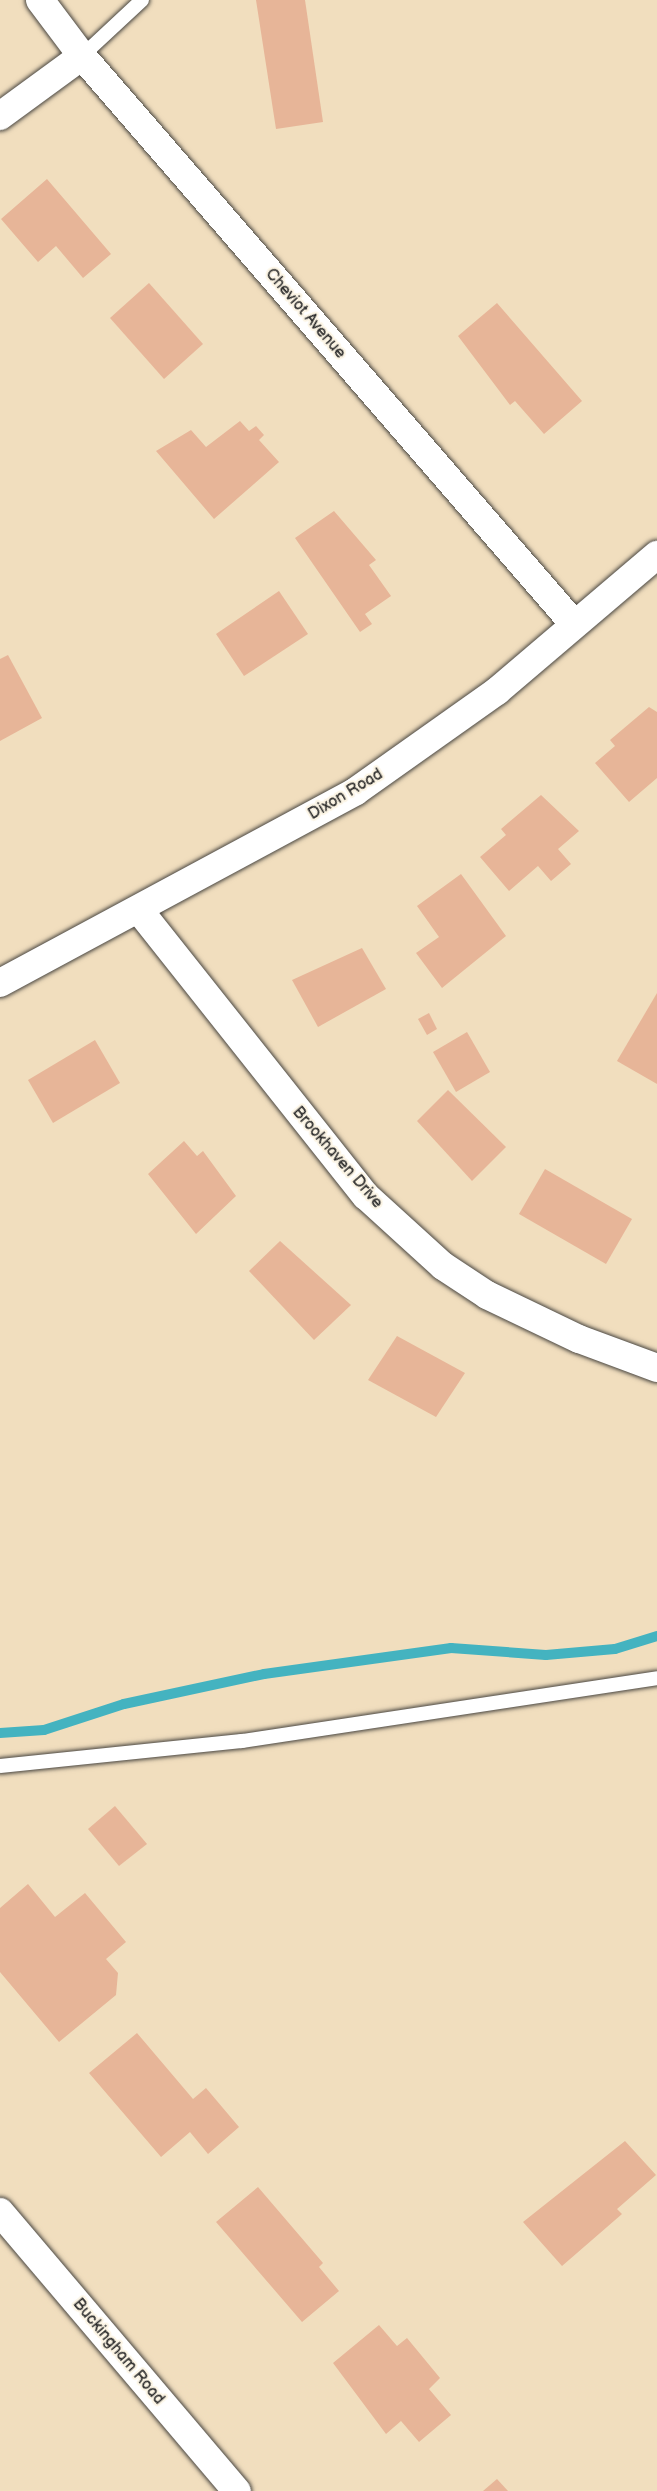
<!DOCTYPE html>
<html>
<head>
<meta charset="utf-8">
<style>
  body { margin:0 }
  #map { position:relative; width:657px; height:2491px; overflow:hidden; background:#f1debe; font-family:"Balsamiq Sans",sans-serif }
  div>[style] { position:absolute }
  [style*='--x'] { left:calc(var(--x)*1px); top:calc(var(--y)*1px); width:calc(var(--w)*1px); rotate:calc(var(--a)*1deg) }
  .stream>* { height:10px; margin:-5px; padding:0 5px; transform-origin:5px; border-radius:5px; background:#44b3c0 }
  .building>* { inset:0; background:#e7b598 }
  .roads { filter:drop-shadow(0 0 2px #494641) drop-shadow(0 0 2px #494641) }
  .lane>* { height:14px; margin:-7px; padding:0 7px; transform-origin:7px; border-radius:7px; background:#fff }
  .street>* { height:28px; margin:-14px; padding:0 14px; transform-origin:14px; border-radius:14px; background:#fff }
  span { translate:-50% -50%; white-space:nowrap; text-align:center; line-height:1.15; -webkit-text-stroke:4.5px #fcf5e5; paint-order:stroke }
  .street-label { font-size:16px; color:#2b2b2b }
</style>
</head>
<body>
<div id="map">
  <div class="stream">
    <i style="--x:0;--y:1733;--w:44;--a:-3.9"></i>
    <i style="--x:44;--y:1730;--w:84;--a:-18"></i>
    <i style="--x:124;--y:1704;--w:143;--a:-12.1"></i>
    <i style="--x:264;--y:1674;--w:189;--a:-7.9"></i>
    <i style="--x:451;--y:1648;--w:95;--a:4.2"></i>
    <i style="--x:546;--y:1655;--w:69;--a:-5"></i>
    <i style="--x:615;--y:1649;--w:44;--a:-17.2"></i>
  </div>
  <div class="building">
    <i style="clip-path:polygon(256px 0,305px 0,323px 122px,276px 129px)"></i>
    <i style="clip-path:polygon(47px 179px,111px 254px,83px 278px,56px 246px,38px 262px,1px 219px)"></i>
    <i style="clip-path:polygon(149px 283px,203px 344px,164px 379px,110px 318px)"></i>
    <i style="clip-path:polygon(497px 303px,582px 401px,544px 434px,515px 401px,510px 405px,458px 336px)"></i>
    <i style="clip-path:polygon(240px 421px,249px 431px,256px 426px,264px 435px,259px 440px,279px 462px,214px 519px,156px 451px,191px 430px,206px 447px)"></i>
    <i style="clip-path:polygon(334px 511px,376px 560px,369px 565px,391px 596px,365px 614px,372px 624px,360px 632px,295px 538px)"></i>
    <i style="clip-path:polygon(279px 591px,308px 634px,244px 676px,216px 634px)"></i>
    <i style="clip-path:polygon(8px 655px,42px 718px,0 741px,0 659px)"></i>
    <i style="clip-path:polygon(649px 707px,657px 712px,657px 778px,629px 802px,595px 763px,615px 746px,610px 740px)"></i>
    <i style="clip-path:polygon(541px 795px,579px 831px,558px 849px,571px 864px,551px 881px,538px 866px,509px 891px,480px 857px,506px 835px,501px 829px)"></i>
    <i style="clip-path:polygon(461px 874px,506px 936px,442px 988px,416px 953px,439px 937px,417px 906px)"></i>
    <i style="clip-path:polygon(362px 948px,386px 989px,318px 1027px,292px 980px)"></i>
    <i style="clip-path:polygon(657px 993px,657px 1084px,617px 1061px)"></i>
    <i style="clip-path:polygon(429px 1013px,437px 1029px,427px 1035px,418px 1019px)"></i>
    <i style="clip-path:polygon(467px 1032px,490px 1072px,456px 1092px,433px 1052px)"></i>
    <i style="clip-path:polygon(95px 1040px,120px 1083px,53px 1123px,28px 1080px)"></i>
    <i style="clip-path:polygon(448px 1090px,506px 1147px,472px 1181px,417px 1121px)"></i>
    <i style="clip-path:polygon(184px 1141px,197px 1156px,203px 1151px,236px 1196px,196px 1234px,148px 1174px)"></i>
    <i style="clip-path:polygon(545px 1169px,632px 1219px,606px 1264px,519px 1214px)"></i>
    <i style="clip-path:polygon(280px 1241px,351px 1305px,314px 1340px,249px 1271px)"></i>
    <i style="clip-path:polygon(397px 1336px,465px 1373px,436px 1417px,368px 1380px)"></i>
    <i style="clip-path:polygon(115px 1806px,147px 1844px,119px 1866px,88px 1829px)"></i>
    <i style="clip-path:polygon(28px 1884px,55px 1917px,85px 1893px,126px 1942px,106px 1959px,118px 1973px,116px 1995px,59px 2042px,0 1972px,0 1908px)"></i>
    <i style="clip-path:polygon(137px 2033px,193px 2099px,206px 2088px,239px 2127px,208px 2154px,190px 2132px,161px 2157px,89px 2073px)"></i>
    <i style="clip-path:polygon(625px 2141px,656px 2175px,617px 2209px,622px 2214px,562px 2266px,523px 2222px)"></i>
    <i style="clip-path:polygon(258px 2187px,323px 2263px,319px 2267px,339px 2291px,302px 2322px,216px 2222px)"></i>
    <i style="clip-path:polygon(379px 2325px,397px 2346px,407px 2338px,440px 2378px,429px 2389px,451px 2415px,419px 2442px,401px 2421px,386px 2434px,333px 2363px)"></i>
    <i style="clip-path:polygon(497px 2479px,508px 2491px,483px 2491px)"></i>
  </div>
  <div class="roads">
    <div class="lane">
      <i style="--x:82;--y:56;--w:82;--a:-43"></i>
      <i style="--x:0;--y:1766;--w:243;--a:-5.9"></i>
      <i style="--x:242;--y:1741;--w:420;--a:-8.6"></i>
    </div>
    <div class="street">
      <i style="--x:40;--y:0;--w:70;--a:53.1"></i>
      <i style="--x:82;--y:56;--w:751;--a:49.1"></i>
      <i style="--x:0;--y:116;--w:102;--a:-36.2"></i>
      <i style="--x:139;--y:910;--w:365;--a:51.6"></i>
      <i style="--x:366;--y:1196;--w:104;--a:42.3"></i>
      <i style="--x:443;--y:1266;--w:53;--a:33.4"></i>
      <i style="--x:487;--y:1295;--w:102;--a:25.6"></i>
      <i style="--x:579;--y:1339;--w:83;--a:20.4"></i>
      <i style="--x:0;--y:983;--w:404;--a:-28.3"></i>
      <i style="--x:356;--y:791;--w:173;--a:-35.3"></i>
      <i style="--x:497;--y:691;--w:210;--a:-40.4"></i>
      <i style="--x:0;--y:2212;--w:366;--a:49.7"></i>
    </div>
  </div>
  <div class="street-label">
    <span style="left:305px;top:314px;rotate:49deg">Cheviot Avenue</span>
    <span style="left:346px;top:795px;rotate:-31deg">Dixon Road</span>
    <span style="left:337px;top:1158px;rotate:49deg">Brookhaven Drive</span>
    <span style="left:118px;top:2352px;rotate:50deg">Buckingham Road</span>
  </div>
</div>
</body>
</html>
